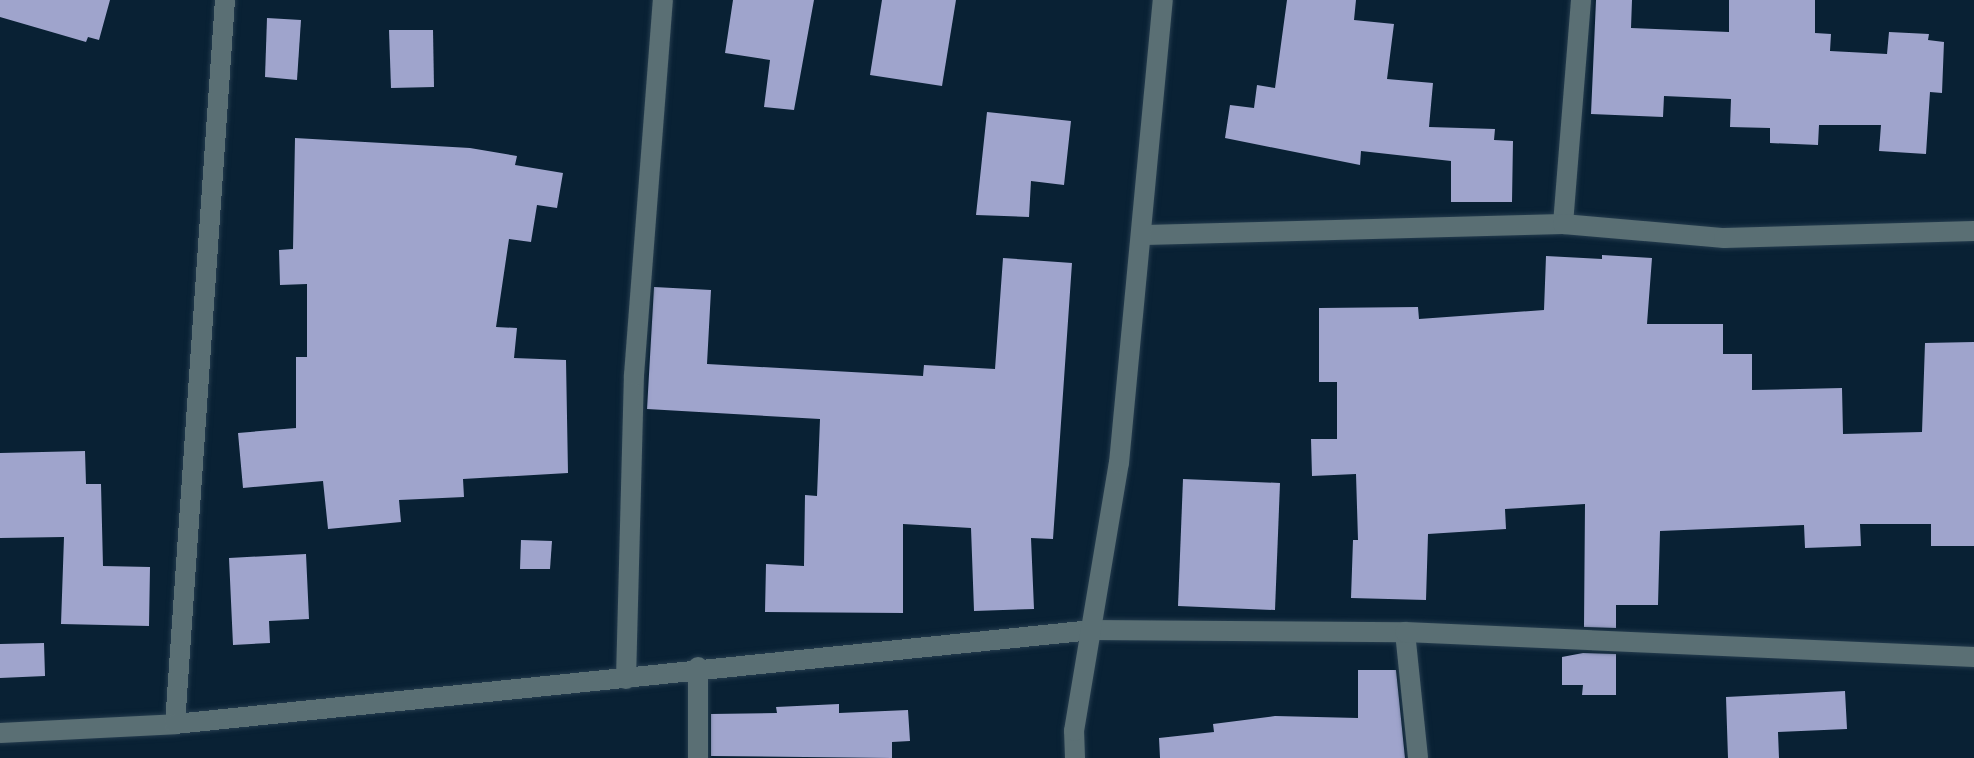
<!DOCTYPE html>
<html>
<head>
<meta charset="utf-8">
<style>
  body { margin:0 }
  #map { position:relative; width:1974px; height:758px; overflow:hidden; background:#092134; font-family:Cabin,sans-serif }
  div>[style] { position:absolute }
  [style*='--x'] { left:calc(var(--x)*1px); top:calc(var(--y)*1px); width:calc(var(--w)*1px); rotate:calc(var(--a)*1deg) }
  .building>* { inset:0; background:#9fa4cc }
  .roads { filter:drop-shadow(0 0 2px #253c4e) drop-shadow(0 0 2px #253c4e) }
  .minor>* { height:20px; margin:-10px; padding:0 10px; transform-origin:10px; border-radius:10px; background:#5a6f74 }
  span { translate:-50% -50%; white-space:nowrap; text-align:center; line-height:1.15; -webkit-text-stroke:8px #030a12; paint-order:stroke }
</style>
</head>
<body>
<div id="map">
  <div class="building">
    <i style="clip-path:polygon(0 0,110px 0,99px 40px,88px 37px,86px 42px,0 17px)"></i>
    <i style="clip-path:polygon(733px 0,814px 0,794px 110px,764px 107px,770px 60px,725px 53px)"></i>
    <i style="clip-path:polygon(882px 0,956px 0,942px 86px,870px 75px)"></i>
    <i style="clip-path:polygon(1287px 0,1356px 0,1354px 20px,1394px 24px,1387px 79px,1433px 83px,1429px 127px,1495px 129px,1494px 140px,1513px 141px,1512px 202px,1451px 202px,1451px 161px,1361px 151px,1360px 165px,1225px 138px,1230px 105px,1254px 108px,1257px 85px,1275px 88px)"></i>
    <i style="clip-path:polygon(1596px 0,1632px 0,1631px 28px,1729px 32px,1729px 0,1815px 0,1815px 33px,1831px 34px,1830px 51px,1887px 54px,1889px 32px,1929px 34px,1928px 40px,1944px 42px,1942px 93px,1930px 92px,1926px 154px,1879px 151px,1881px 125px,1819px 125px,1818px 145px,1770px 143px,1770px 128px,1730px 127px,1731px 99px,1664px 96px,1663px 117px,1591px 114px)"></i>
    <i style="clip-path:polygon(267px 18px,301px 20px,297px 80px,265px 77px)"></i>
    <i style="clip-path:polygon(389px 30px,433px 30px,434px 87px,391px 88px)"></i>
    <i style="clip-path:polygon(987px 112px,1071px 121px,1064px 185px,1031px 181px,1029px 217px,976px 215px)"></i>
    <i style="clip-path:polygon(295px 138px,470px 148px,517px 156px,515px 165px,563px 173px,557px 208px,537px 205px,531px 242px,509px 239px,496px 327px,517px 328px,514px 358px,566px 360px,568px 473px,463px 479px,464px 497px,399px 500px,401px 522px,328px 529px,323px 481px,243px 488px,238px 433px,296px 428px,296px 357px,307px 357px,307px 284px,280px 285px,279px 250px,293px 249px)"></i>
    <i style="clip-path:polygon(1602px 255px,1652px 258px,1647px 324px,1723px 324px,1723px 354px,1752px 354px,1752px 390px,1842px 388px,1843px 434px,1922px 432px,1925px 343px,1974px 342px,1974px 546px,1931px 546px,1931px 524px,1860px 524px,1861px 546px,1805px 548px,1804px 525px,1660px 531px,1658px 605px,1616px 605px,1616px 628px,1584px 627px,1585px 504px,1505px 509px,1506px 529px,1428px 534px,1426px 600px,1351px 598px,1353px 540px,1358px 540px,1356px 474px,1312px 476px,1311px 439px,1337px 439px,1337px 382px,1319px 382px,1319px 308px,1418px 307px,1419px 319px,1544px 310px,1546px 256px,1602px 259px)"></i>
    <i style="clip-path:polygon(1003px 258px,1072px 263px,1053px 539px,1031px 538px,1034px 609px,974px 611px,971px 528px,903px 524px,903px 613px,765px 612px,766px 564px,804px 566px,805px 495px,817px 496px,820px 419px,647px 409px,654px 287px,711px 290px,707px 364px,923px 376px,924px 365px,995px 369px)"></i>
    <i style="clip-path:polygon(85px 451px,86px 484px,101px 484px,103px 566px,150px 567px,149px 626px,61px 624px,64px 537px,0 538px,0 453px)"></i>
    <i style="clip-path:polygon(1183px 479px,1280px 483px,1275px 610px,1178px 606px)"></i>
    <i style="clip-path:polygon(521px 540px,552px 541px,550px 569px,520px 569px)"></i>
    <i style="clip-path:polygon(306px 554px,309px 619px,269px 621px,270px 643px,233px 645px,229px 558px)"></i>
    <i style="clip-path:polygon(44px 643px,45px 676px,0 678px,0 644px)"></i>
    <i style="clip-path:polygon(1583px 653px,1616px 654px,1616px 695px,1582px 695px,1583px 685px,1562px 685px,1562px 657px)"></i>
    <i style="clip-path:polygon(1358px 670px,1396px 670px,1405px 758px,1160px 758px,1159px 738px,1214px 732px,1213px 724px,1275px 716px,1358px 718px)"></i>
    <i style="clip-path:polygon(1845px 691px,1847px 729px,1778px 732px,1779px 758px,1728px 758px,1726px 697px)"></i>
    <i style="clip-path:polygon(839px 704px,839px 713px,908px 710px,910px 741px,892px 742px,892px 758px,711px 756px,711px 714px,777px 713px,776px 707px)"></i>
  </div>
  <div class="roads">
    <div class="minor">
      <i style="--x:1563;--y:224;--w:225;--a:-85.4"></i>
      <i style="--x:1145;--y:235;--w:418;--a:-1.5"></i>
      <i style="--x:1563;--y:224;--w:162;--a:5"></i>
      <i style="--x:1724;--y:238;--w:250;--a:-1.6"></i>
      <i style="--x:1405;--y:632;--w:127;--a:84.1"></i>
      <i style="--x:626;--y:679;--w:304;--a:-88.5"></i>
      <i style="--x:634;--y:375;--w:376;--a:-85.6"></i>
      <i style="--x:175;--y:724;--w:726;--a:-86.05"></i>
      <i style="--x:0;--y:733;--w:175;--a:-2.9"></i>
      <i style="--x:175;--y:724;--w:922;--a:-5.85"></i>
      <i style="--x:1092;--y:630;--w:313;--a:0.4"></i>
      <i style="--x:1405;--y:632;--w:570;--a:2.52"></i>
      <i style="--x:698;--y:758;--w:91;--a:-90"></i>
      <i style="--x:1075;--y:758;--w:27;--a:-92"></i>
      <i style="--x:1074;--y:731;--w:272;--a:-80.5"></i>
      <i style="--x:1119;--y:463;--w:465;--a:-84.6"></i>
    </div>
  </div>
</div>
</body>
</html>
